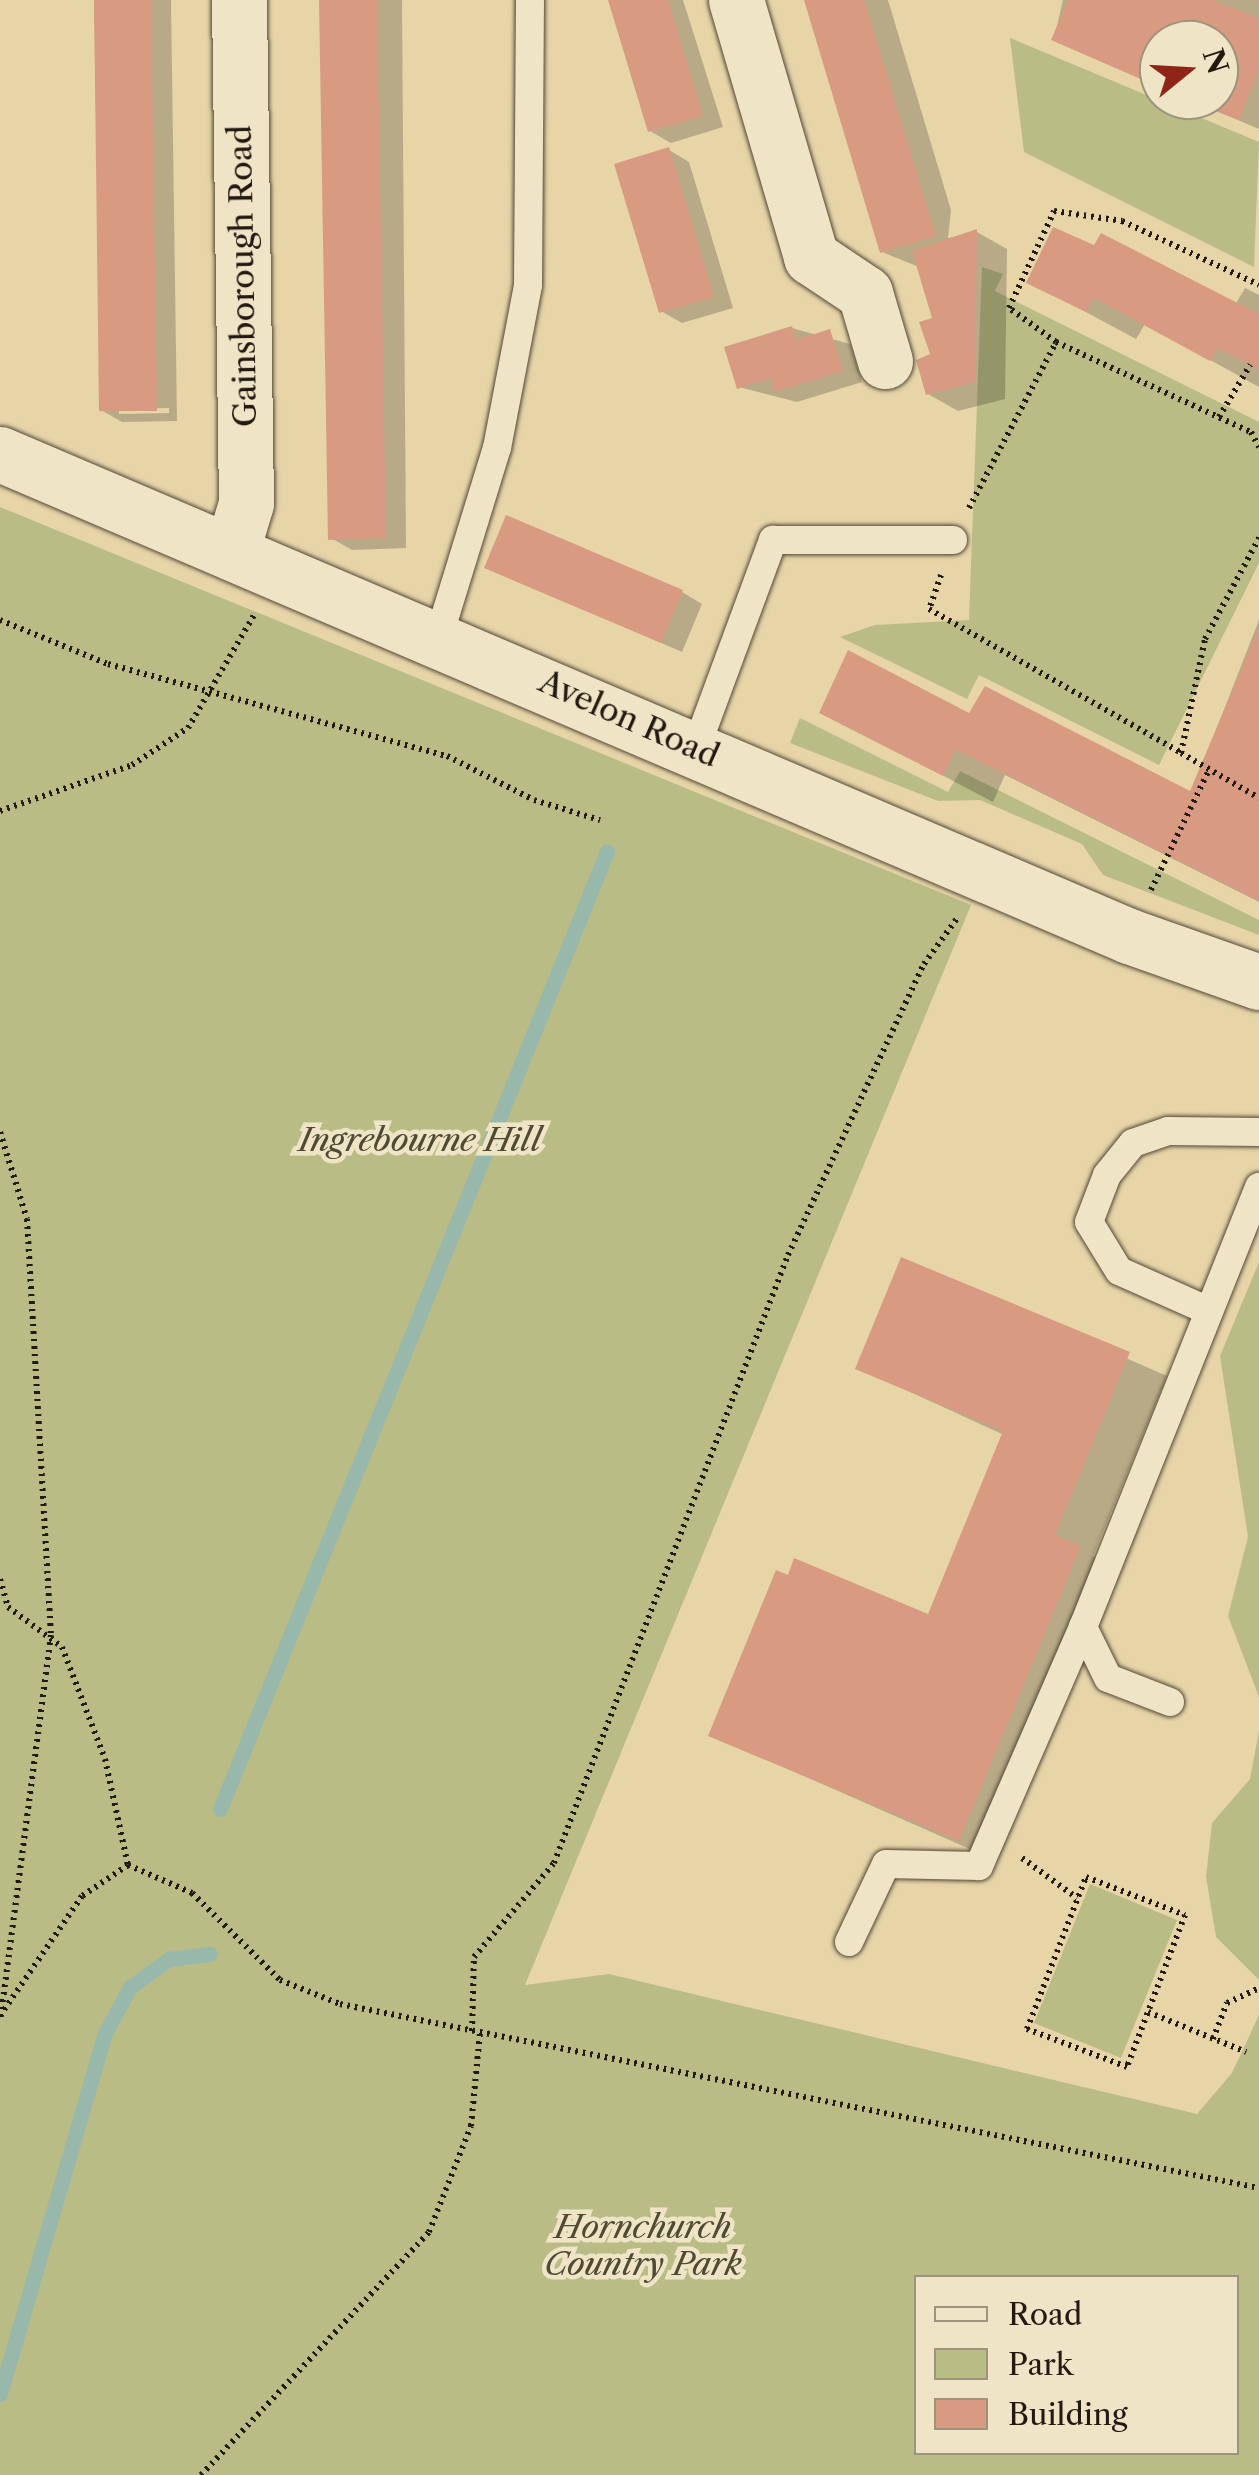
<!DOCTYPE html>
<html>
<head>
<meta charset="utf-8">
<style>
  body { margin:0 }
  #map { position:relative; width:1259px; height:2475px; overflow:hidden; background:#e7d5a8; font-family:"Libre Caslon Text",serif }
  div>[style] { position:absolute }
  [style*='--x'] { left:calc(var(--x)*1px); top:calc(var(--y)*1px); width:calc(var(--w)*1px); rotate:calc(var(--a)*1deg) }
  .green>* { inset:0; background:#b9bc85 }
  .shadow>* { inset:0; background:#0003 }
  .stream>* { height:15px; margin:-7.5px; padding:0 7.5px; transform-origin:7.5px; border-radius:7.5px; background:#97b8aa }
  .building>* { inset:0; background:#d89b81 }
  .path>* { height:6px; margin-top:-3px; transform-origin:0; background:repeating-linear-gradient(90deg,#221911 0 2.5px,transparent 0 7.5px) }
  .roads { filter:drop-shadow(0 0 2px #534837) drop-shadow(0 0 2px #534837) }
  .lane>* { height:28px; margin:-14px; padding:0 14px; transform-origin:14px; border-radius:14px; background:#efe4c6 }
  .street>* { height:55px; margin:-27.5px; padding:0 27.5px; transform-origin:27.5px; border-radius:27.5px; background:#efe4c6 }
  span { translate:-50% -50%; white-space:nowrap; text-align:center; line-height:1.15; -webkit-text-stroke:9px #efe4c6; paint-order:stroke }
  .street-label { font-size:32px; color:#221911 }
  .park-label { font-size:32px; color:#4f4a34; font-style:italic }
  .legend { position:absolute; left:914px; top:2275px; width:325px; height:180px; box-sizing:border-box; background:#efe4c6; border:2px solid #9d937e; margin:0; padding:12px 18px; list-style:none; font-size:30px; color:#221911 }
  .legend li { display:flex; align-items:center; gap:20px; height:50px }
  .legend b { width:50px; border:2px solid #9d937e }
  .north { position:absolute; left:1139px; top:20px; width:100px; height:100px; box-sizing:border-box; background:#efe4c6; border:2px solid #9d937e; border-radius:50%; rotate:72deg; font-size:28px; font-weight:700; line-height:40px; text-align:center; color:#221911 }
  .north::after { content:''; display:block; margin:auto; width:35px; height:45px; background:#8f2418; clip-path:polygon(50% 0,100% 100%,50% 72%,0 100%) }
</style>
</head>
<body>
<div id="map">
  <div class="green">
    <i style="clip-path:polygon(1010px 38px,1259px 142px,1254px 267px,1024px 152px)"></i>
    <i style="clip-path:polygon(982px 267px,1003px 274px,995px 291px,1259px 422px,1259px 563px,1159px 765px,979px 675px,967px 699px,840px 637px,875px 625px,969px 620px)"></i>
    <i style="clip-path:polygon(evenodd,0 507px,971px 905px,525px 1985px,609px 1974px,1197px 2114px,1232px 2073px,1259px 2015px,1259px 2475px,0 2475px,0 507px,916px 2278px,1236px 2278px,1236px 2452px,916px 2452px,916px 2278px)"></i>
    <i style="clip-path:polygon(800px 718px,948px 792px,960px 771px,1259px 920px,1259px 935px,1103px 875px,1082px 844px,980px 800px,938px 801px,790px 743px)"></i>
    <i style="clip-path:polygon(1259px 1262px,1259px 1697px,1228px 1616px,1248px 1537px,1220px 1356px)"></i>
    <i style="clip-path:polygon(1259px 1731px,1259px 1980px,1216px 1937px,1206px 1877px,1212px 1823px,1250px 1779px)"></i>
    <i style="clip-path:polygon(1090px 1884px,1177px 1920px,1121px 2058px,1034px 2023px)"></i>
  </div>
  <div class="shadow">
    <i style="clip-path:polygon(evenodd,94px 0,171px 0,177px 421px,122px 422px,101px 410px,94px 0,169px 408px,169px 413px,119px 414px,119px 409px,169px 408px)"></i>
    <i style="clip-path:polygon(322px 0,402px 0,406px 548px,352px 550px,331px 538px)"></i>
    <i style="clip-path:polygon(610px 0,683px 0,723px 127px,671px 143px,650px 131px)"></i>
    <i style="clip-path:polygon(807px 0,888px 0,951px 210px,948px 238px,977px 232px,1007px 249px,1005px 399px,958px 411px,928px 394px,935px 320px,919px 267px,882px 252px)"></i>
    <i style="clip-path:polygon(1063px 0,1259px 0,1259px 129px,1190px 100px,1219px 100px,1219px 40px,1159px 40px,1159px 87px,1054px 39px)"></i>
    <i style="clip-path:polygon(669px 150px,689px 162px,733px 308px,682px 323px,661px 311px)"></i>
    <i style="clip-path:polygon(1030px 282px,1235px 305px,1245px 288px,1259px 295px,1259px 387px,1145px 324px,1136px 339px)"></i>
    <i style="clip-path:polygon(792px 328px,850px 344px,862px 382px,797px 402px,739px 387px)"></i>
    <i style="clip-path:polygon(487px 567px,682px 592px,702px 604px,682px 652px)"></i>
    <i style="clip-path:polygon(1259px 620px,1259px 902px,1005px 775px,993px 802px,823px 712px,970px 717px,1191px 794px)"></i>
    <i style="clip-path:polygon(903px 1260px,1167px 1376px,1093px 1556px,1118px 1570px,997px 1861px,711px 1735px,929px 1617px,1004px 1435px,858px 1368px)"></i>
  </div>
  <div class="stream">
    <i style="--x:220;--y:1809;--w:1033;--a:-68"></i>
    <i style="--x:0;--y:2394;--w:376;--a:-73.8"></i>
    <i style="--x:105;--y:2033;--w:52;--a:-61.5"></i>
    <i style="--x:130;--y:1987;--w:48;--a:-35.7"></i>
    <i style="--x:169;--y:1959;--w:41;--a:-7"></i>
  </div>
  <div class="building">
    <i style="clip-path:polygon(94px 0,151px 0,157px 411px,99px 411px)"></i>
    <i style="clip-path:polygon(319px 0,377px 0,386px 538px,328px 540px)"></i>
    <i style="clip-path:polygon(608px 0,668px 0,703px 116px,648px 132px)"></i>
    <i style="clip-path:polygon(804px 0,864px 0,936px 236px,880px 253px)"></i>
    <i style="clip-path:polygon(1068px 0,1213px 0,1259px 18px,1259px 70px,1239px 120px,1191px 101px,1219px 100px,1219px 40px,1159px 40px,1159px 87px,1051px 40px)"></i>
    <i style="clip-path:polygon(669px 147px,714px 297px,659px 313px,614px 164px)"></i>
    <i style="clip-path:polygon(1053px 227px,1094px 245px,1101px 233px,1259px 314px,1259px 370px,1218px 348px,1210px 361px,1094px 298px,1086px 312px,1026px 283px)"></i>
    <i style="clip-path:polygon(977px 229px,975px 382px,926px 395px,916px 360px,930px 354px,919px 322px,932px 318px,912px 251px)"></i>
    <i style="clip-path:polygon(792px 326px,796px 340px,830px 329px,843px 371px,774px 392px,771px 378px,737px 389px,724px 347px)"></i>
    <i style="clip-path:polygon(506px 515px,683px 590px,661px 643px,484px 568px)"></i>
    <i style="clip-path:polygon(1259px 627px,1259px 901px,955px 749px,943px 776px,819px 713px,848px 650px,969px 713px,985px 686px,1190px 791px)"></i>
    <i style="clip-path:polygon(901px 1257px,1130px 1352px,1055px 1535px,1081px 1546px,959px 1841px,708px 1736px,776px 1570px,788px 1575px,794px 1558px,928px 1614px,1003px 1431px,855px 1369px)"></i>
  </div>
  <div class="path">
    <i style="--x:1056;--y:342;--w:58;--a:-144.1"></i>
    <i style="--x:1009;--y:308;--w:107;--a:-65.1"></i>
    <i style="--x:1054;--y:211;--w:69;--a:8.4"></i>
    <i style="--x:1122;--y:221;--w:151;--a:25"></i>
    <i style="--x:1219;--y:417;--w:61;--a:-59.2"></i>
    <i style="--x:969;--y:508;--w:187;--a:-62.3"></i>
    <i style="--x:1056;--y:342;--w:215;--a:24.8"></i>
    <i style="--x:1251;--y:432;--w:17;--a:62"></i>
    <i style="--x:941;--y:575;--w:36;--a:109"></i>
    <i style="--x:929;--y:609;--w:290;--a:29.7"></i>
    <i style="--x:1181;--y:753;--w:116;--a:-78.1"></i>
    <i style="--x:1205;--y:639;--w:115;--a:-61.9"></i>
    <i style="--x:0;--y:620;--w:117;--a:22.2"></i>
    <i style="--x:108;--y:664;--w:351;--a:15.2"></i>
    <i style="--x:447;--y:756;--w:97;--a:26.8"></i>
    <i style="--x:534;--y:800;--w:69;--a:16.9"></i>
    <i style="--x:1181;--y:753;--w:90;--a:30"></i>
    <i style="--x:0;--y:811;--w:140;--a:-19.2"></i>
    <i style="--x:132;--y:765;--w:67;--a:-33.5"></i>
    <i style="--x:188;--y:728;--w:131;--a:-59.7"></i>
    <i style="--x:1151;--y:890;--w:133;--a:-64.2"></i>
    <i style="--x:0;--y:1132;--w:91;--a:72.8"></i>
    <i style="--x:27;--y:1219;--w:417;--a:86.7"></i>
    <i style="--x:51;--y:1635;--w:388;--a:97.5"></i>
    <i style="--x:0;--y:1579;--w:29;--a:74"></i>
    <i style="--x:8;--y:1607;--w:67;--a:36.5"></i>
    <i style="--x:62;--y:1647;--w:120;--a:69"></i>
    <i style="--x:105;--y:1759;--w:108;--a:77.8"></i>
    <i style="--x:128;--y:1865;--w:55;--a:146"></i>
    <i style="--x:82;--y:1896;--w:142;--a:124.4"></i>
    <i style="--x:1022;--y:1858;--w:68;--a:36"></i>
    <i style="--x:128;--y:1865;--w:70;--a:23.6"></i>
    <i style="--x:192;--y:1893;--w:124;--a:44.7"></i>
    <i style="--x:280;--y:1980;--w:65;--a:21.8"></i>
    <i style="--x:340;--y:2004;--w:937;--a:11.32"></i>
    <i style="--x:1086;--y:1877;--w:106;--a:21"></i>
    <i style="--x:1185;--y:1915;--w:163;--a:110.9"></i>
    <i style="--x:1127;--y:2067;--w:107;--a:-159.2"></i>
    <i style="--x:1027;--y:2029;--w:163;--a:-68.8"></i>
    <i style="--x:1148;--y:2012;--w:106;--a:22.2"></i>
    <i style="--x:472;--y:2031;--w:74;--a:-88.5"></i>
    <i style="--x:474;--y:1957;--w:123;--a:-49.6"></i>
    <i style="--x:554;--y:1863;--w:651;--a:-68.95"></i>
    <i style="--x:788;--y:1255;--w:321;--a:-65"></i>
    <i style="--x:924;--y:964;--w:58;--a:-54.1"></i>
    <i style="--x:1213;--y:2039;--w:39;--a:-69"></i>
    <i style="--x:1227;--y:2003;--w:35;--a:-25"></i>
    <i style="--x:201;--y:2475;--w:333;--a:-46.8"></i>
    <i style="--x:429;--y:2232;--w:114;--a:-68.4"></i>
    <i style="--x:471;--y:2126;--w:93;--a:-84.5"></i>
  </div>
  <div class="roads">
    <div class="lane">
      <i style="--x:439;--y:636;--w:197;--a:-72.9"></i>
      <i style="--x:497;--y:448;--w:166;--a:-79.2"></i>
      <i style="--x:528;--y:285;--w:285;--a:-89.6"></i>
      <i style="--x:696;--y:748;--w:222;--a:-69.7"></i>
      <i style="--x:773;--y:540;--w:180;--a:0"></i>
      <i style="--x:1209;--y:1311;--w:98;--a:-156"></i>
      <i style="--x:1119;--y:1271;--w:57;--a:-121.5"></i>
      <i style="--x:1089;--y:1222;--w:50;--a:-69"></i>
      <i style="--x:1107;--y:1175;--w:41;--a:-50.9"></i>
      <i style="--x:1133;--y:1143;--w:37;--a:-19"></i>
      <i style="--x:1168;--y:1131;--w:91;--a:0.6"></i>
      <i style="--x:1170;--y:1702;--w:66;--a:-158.8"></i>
      <i style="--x:1108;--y:1678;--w:57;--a:-116.1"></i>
      <i style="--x:1083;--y:1627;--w:474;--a:-68.2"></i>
      <i style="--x:849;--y:1942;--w:86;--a:-64.6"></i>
      <i style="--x:886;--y:1864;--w:93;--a:1.2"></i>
      <i style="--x:979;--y:1866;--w:261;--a:-66.5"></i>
    </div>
    <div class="street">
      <i style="--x:736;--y:0;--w:268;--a:73.7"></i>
      <i style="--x:811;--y:257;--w:65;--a:33.7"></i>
      <i style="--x:865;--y:293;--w:71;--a:73.6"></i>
      <i style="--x:0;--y:454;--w:1228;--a:23.12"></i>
      <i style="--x:1129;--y:936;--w:138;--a:19.5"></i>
      <i style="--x:232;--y:550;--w:49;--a:-73.4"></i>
      <i style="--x:246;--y:503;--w:503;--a:-90.8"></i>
    </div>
  </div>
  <div class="street-label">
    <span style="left:243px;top:276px;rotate:-91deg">Gainsborough Road</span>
    <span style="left:629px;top:719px;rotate:24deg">Avelon Road</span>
  </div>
  <div class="park-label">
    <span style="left:420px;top:1140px">Ingrebourne Hill</span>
    <span style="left:643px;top:2246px">Hornchurch<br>Country Park</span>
  </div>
  <ul class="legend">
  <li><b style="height:12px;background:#efe4c6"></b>Road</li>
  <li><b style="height:28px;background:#b9bc85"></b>Park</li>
  <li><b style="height:28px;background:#d89b81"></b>Building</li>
  </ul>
  <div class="north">N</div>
</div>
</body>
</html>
